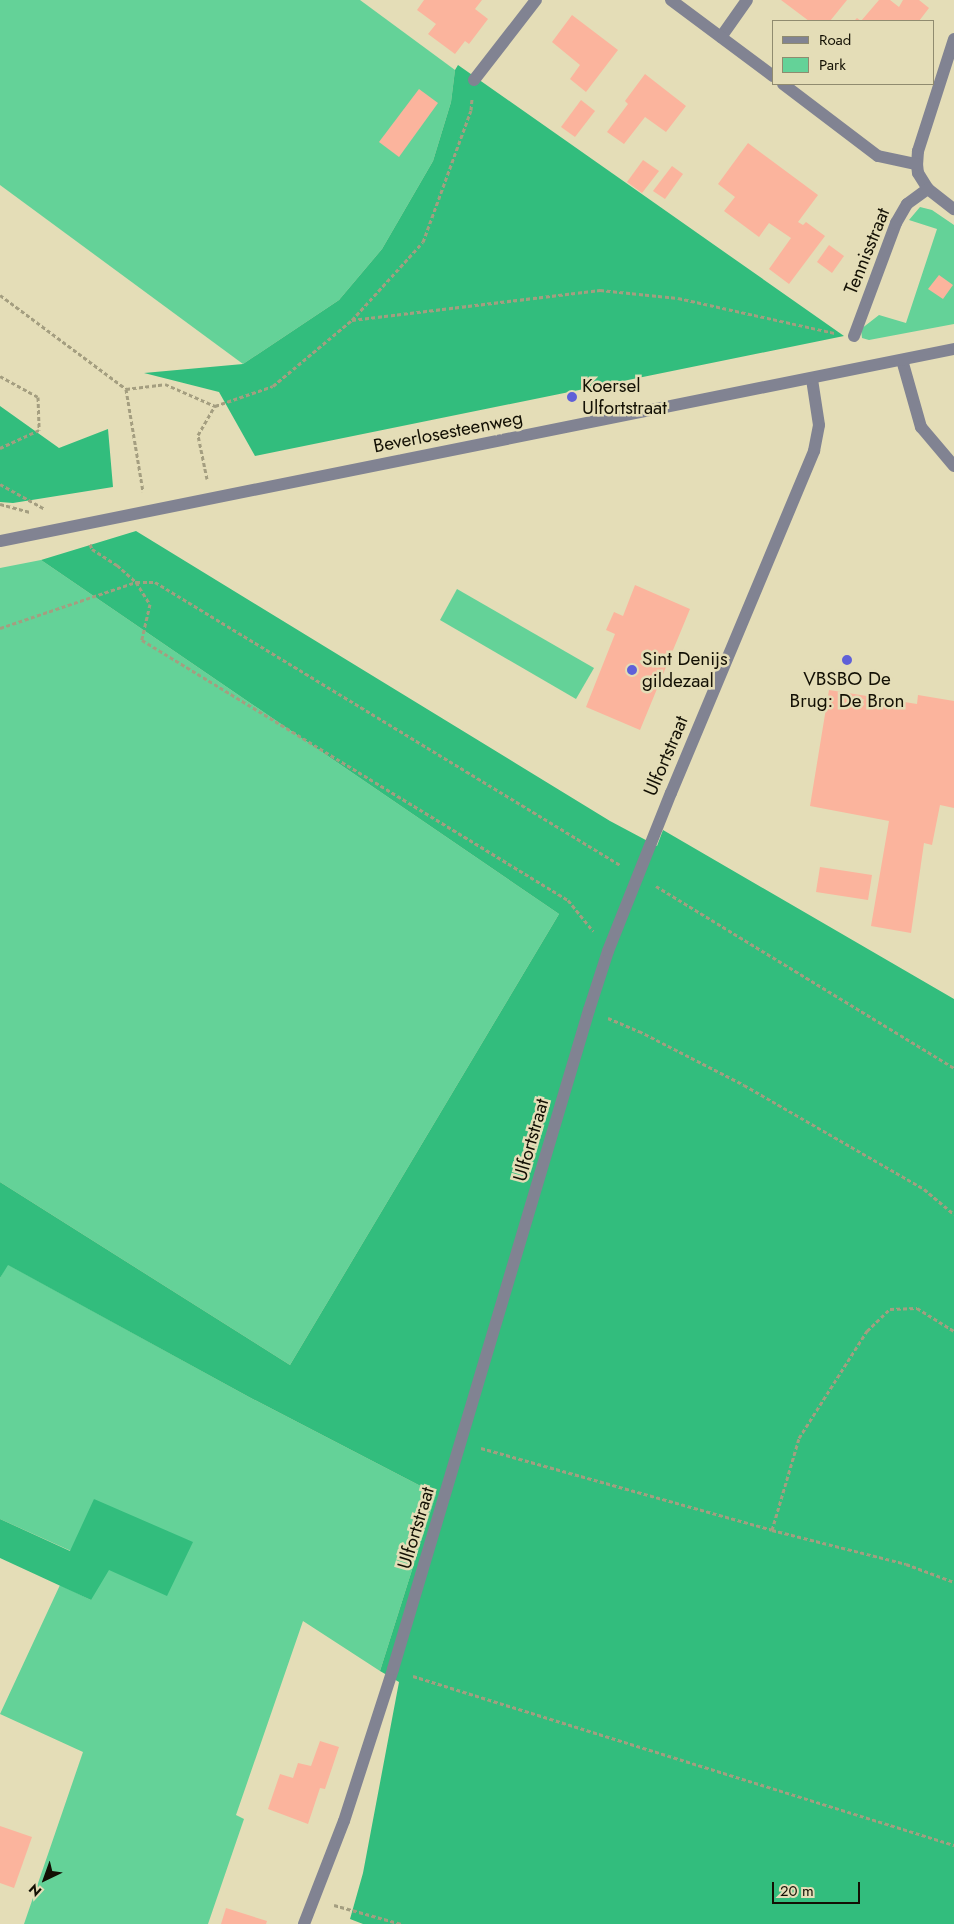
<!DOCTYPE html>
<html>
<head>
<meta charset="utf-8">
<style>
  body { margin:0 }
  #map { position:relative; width:954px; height:1924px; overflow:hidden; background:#e4ddb7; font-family:Jost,sans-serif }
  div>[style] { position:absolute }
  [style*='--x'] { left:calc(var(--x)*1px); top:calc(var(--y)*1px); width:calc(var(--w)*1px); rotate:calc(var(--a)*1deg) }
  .green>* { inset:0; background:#64d298 }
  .forest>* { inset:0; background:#32bd7d }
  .building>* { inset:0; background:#fbb49d }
  .path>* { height:3px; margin-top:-1.5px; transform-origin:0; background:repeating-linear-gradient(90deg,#a49e80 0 4px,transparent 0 6.5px) }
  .service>* { height:12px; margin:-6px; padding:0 6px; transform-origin:6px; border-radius:6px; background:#818392 }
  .minor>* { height:12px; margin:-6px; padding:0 6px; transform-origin:6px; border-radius:6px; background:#818392 }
  .tertiary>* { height:12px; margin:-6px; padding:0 6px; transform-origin:6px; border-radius:6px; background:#818392 }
  .dots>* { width:14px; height:14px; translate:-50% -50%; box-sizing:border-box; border:2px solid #e4ddb7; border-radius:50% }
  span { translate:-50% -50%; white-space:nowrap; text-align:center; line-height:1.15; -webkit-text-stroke:5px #e4ddb7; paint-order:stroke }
  .street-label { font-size:19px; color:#131004 }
  .poi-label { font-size:19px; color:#131004 }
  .left { translate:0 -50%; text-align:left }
  .legend { position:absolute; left:772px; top:20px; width:162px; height:65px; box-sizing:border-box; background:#e4ddb7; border:1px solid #908b6f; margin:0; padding:6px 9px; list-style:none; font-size:15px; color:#131004 }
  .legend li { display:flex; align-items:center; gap:10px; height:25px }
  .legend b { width:25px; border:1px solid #908b6f }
  .north { position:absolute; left:20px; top:1854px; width:50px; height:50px; -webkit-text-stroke:4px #e4ddb7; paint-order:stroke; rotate:222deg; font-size:14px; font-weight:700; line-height:20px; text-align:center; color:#131004 }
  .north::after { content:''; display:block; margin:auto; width:18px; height:22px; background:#131004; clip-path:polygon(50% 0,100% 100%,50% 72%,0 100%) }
  .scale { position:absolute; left:772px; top:1882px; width:88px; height:22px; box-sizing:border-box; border:2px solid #131004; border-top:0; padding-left:6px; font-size:15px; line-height:18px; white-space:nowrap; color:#131004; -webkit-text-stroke:4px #e4ddb7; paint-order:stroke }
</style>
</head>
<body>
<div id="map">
  <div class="green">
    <i style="clip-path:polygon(0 0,360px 0,455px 70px,451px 102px,433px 161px,382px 249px,339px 300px,243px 364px,0 185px)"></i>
    <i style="clip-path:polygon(920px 207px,932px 210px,954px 225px,954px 324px,869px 340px,862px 338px,861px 329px,879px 315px,906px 323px,937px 229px,909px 220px)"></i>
    <i style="clip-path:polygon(41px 560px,559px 914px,290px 1365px,0 1182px,0 568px)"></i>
    <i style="clip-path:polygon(457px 589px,594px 668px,576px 699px,440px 620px)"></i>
    <i style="clip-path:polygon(7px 1264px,249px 1397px,436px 1494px,380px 1671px,303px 1621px,236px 1815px,244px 1819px,208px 1924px,24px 1924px,83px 1752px,0 1714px,60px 1585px,91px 1600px,95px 1499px,71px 1551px,0 1519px,0 1278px)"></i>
  </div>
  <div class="forest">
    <i style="clip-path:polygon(458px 65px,844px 336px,255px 456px,219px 392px,144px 373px,243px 364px,339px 300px,382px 249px,433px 161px,451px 102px,455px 70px)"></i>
    <i style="clip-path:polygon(0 406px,59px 448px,108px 429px,113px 487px,13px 503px,0 502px)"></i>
    <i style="clip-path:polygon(136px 531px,610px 821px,657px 846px,663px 830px,954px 999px,954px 1924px,363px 1924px,350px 1919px,363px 1873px,399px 1682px,380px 1671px,436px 1494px,249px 1397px,8px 1265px,0 1278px,0 1182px,290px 1365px,559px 914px,41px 560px)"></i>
    <i style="clip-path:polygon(94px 1499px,193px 1542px,167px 1596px,109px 1570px,91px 1600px,0 1558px,0 1519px,70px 1551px)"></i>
  </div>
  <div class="building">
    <i style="clip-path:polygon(424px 0,482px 0,475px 9px,488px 19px,469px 44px,465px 41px,455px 54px,428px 34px,436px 24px,417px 10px)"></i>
    <i style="clip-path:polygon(781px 0,847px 0,830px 21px,809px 21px)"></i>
    <i style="clip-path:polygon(879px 0,890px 0,899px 7px,903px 0,919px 0,929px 8px,919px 21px,854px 21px,857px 18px,861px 21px)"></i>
    <i style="clip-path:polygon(572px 15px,618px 50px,586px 92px,570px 79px,580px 65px,552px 42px)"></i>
    <i style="clip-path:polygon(645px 74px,686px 106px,666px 132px,645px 117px,624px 144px,607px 132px,628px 104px,625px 101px)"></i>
    <i style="clip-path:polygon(419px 89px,438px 103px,399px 157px,379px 142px)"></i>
    <i style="clip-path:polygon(581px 100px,595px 111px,575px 137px,561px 127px)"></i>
    <i style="clip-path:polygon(748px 143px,818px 195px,798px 222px,803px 225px,806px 222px,825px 236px,789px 284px,769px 269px,791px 238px,769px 223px,759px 237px,724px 211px,735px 197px,718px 184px)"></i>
    <i style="clip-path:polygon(643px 160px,659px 171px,642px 193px,627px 182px)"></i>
    <i style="clip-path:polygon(672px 166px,683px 174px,665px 199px,653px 191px)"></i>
    <i style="clip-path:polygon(829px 245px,844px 256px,832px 273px,817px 262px)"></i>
    <i style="clip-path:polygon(939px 275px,953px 285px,943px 299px,928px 289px)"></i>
    <i style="clip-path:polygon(635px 585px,690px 609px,640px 730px,586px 707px,615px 634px,606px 630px,614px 612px,623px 616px)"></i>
    <i style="clip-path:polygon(829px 690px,917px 704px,918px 695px,954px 701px,954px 808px,940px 805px,932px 845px,924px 843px,911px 933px,871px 926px,889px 821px,810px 806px)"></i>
    <i style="clip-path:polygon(820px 867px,872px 875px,868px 900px,816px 892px)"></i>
    <i style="clip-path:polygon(320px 1741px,339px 1747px,325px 1789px,320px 1788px,308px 1824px,268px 1809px,280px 1774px,293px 1778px,298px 1763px,311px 1766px)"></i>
    <i style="clip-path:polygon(0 1826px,32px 1837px,14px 1888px,0 1883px)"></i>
    <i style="clip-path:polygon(226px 1908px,267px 1921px,266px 1924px,221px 1924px)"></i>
  </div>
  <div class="path">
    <i style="--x:0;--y:295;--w:157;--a:36.7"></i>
    <i style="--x:352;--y:320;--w:250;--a:-6.9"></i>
    <i style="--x:600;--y:290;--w:78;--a:5.9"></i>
    <i style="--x:678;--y:298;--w:161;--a:12.6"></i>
    <i style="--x:0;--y:376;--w:43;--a:28.9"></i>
    <i style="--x:38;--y:397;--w:33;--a:88"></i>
    <i style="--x:39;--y:430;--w:43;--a:155.2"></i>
    <i style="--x:126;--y:389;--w:39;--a:-7"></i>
    <i style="--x:165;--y:384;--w:55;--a:23.7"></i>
    <i style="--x:215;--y:406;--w:61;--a:-19"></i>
    <i style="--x:273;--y:386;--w:103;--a:-39.9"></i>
    <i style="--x:352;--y:320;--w:105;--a:-47.7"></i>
    <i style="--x:423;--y:242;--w:140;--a:-70"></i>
    <i style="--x:471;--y:110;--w:11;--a:-85"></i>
    <i style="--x:126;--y:389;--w:104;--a:80.6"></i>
    <i style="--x:207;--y:479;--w:45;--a:-101.6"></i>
    <i style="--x:198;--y:435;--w:34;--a:-60"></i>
    <i style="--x:0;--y:484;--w:51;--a:29.1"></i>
    <i style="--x:0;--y:504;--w:31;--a:15"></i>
    <i style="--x:90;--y:544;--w:5;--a:68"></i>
    <i style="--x:92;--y:549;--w:30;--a:33"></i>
    <i style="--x:117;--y:565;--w:25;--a:42"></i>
    <i style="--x:136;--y:582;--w:26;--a:58"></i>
    <i style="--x:150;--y:604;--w:37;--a:103"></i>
    <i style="--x:142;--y:640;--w:499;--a:31.4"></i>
    <i style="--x:568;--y:900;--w:40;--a:51"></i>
    <i style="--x:0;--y:628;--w:144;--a:-18.7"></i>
    <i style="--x:136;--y:582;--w:19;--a:0"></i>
    <i style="--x:155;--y:582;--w:544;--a:31.32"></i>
    <i style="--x:656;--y:886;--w:349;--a:31.4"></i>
    <i style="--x:608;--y:1018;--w:34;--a:23"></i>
    <i style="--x:639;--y:1031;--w:118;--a:27.2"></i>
    <i style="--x:744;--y:1085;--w:208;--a:30"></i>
    <i style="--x:924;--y:1189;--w:39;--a:40"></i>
    <i style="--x:481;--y:1448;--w:302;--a:15.7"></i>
    <i style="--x:772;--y:1530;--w:138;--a:14.2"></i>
    <i style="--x:906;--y:1564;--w:51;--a:20.6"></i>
    <i style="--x:772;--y:1530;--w:96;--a:-73.6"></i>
    <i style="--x:799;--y:1438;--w:127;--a:-57.6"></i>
    <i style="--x:867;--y:1331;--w:32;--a:-44"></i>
    <i style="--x:890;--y:1309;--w:27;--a:-2"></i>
    <i style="--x:917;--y:1308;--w:44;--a:31.9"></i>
    <i style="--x:413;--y:1676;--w:567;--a:17.35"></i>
    <i style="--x:334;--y:1905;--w:70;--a:15.8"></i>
  </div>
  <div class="service">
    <i style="--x:721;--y:37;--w:45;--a:-54.9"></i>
  </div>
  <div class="minor">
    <i style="--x:671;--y:0;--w:127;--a:36.7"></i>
    <i style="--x:954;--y:39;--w:118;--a:107.8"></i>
    <i style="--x:918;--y:151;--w:13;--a:94"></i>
    <i style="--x:917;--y:164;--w:9;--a:84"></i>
    <i style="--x:918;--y:173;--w:19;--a:58"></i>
    <i style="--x:928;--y:189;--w:33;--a:38"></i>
    <i style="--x:474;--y:80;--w:101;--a:-52.2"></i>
    <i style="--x:783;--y:84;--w:119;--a:37.2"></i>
    <i style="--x:878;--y:156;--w:40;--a:12"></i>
    <i style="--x:854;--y:336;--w:121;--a:-69.6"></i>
    <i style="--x:896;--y:223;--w:22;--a:-60"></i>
    <i style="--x:907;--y:204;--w:26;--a:-36"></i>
    <i style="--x:902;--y:360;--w:70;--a:74.2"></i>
    <i style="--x:921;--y:427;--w:51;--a:49.8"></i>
    <i style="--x:304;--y:1924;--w:110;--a:-68.8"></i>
    <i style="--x:344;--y:1821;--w:160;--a:-72.1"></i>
    <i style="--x:393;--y:1669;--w:688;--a:-73.44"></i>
    <i style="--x:589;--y:1010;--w:62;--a:-72.1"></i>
    <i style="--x:608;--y:951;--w:170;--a:-68.3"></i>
    <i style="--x:671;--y:793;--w:371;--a:-67.3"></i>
    <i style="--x:814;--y:451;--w:26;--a:-79"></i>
    <i style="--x:819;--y:425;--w:47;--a:-98.7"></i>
  </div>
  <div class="tertiary">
    <i style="--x:0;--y:541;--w:973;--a:-11.38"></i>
  </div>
  <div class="dots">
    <i style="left:572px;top:397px;background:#5f60d8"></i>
    <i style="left:847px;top:660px;background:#5f60d8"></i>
    <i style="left:632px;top:670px;background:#5f60d8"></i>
  </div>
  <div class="street-label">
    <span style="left:867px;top:251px;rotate:-68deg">Tennisstraat</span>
    <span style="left:448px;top:432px;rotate:-11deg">Beverlosesteenweg</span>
    <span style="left:666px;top:756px;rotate:-67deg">Ulfortstraat</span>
    <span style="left:531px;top:1140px;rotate:-74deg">Ulfortstraat</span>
    <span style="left:416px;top:1528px;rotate:-73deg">Ulfortstraat</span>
  </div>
  <div class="poi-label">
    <span class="left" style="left:582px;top:397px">Koersel<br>Ulfortstraat</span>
    <span class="left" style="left:642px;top:670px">Sint Denijs<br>gildezaal</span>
    <span style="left:847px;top:690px">VBSBO De<br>Brug: De Bron</span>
  </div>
  <ul class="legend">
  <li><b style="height:6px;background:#818392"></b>Road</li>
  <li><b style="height:14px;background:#64d298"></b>Park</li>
  </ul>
  <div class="north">N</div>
  <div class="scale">20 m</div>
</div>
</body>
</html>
